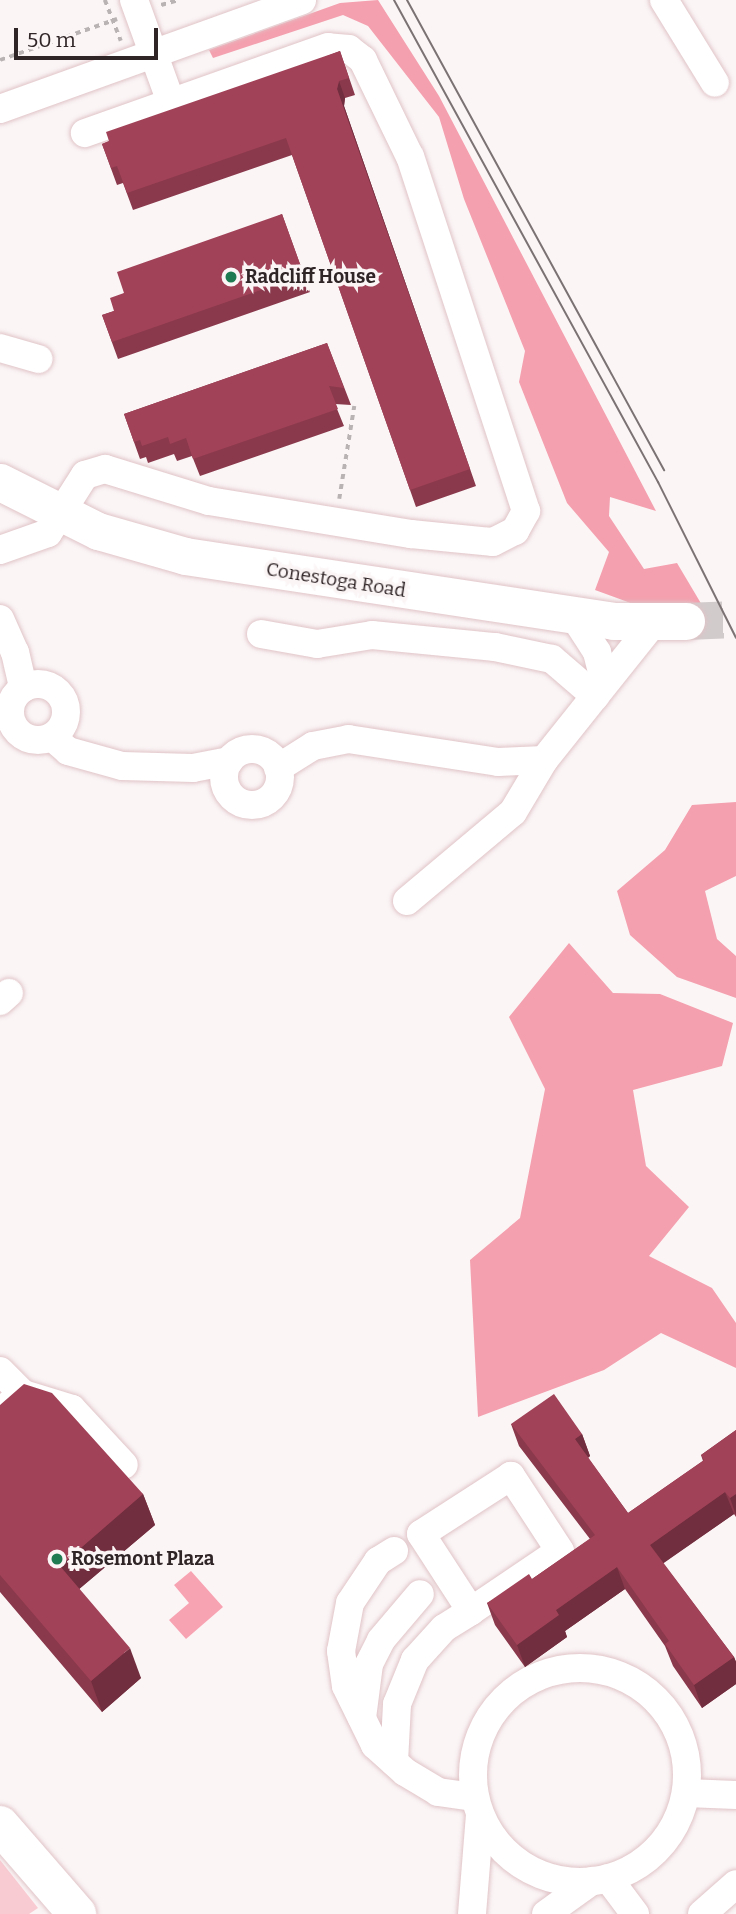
<!DOCTYPE html>
<html>
<head>
<meta charset="utf-8">
<style>
  body { margin:0 }
  #map { position:relative; width:736px; height:1914px; overflow:hidden; background:#fbf5f6; font-family:Bitter,serif }
  div>[style] { position:absolute }
  [style*='--x'] { left:calc(var(--x)*1px); top:calc(var(--y)*1px); width:calc(var(--w)*1px); rotate:calc(var(--a)*1deg) }
  .green>* { inset:0; background:#f8cbd2 }
  .forest>* { inset:0; background:#f4a0ae }
  .water>* { inset:0; background:#f8a3b2 }
  .major-tunnel>* { height:37px; margin-top:-18.5px; transform-origin:0; background:repeating-linear-gradient(90deg,#d2cbcc 0 37px,transparent 0 55px) }
  .path>* { height:3.5px; margin-top:-1.75px; transform-origin:0; background:repeating-linear-gradient(90deg,#bab3b4 0 5px,transparent 0 10px) }
  .roads { filter:drop-shadow(0 0 2px #e0c3c7) drop-shadow(0 0 2px #e0c3c7) }
  .minor>* { height:28px; margin:-14px; padding:0 14px; transform-origin:14px; border-radius:14px; background:#fff }
  .minor>.ring { margin:-14px; padding:0; box-sizing:content-box; background:none; border:28px solid #fff; border-radius:50% }
  .major>* { height:37px; margin:-18.5px; padding:0 18.5px; transform-origin:18.5px; border-radius:18.5px; background:#fff }
  .highway>* { height:38px; margin:-19px; padding:0 19px; transform-origin:19px; border-radius:19px; background:#fff }
  .tram>* { height:2px; margin:-1px; padding:0 1px; transform-origin:1px; border-radius:1px; background:#7b7273 }
  .wall>* { inset:0; background:#8a394c }
  .shaded-wall>* { inset:0; background:#712e3e }
  .building>* { inset:0; background:#a14258 }
  .dots>* { width:19px; height:19px; translate:-50% -50%; box-sizing:border-box; border:4px solid #fbf5f6; border-radius:50% }
  span { translate:-50% -50%; white-space:nowrap; text-align:center; line-height:1.15; -webkit-text-stroke:7px #fbf5f6; paint-order:stroke }
  .poi-label { font-size:19px; color:#2f2426; font-weight:700 }
  .left { translate:0 -50%; text-align:left }
  .street-label { font-size:19px; color:#2f2426 }
  .scale { position:absolute; left:14px; top:28px; width:144px; height:32px; box-sizing:border-box; border:4px solid #2f2426; border-top:0; padding-left:9px; font-size:21px; line-height:24px; white-space:nowrap; color:#2f2426; -webkit-text-stroke:5px #fbf5f6; paint-order:stroke }
</style>
</head>
<body>
<div id="map">
  <div class="green">
    <i style="clip-path:polygon(0 1860px,38px 1908px,29px 1914px,0 1914px)"></i>
  </div>
  <div class="forest">
    <i style="clip-path:polygon(378px 0,439px 96px,656px 511px,610px 497px,609px 516px,644px 569px,677px 563px,715px 627px,701px 636px,682px 605px,647px 609px,595px 590px,609px 552px,567px 503px,519px 382px,525px 351px,464px 199px,439px 117px,368px 26px,343px 15px,213px 58px,209px 50px,340px 3px)"></i>
    <i style="clip-path:polygon(736px 802px,736px 876px,705px 891px,717px 939px,736px 956px,736px 998px,677px 977px,630px 935px,617px 891px,665px 850px,692px 805px)"></i>
    <i style="clip-path:polygon(569px 943px,613px 993px,660px 994px,733px 1023px,722px 1066px,633px 1090px,646px 1166px,689px 1207px,649px 1256px,712px 1288px,736px 1323px,736px 1368px,661px 1333px,604px 1370px,478px 1417px,470px 1260px,520px 1218px,545px 1089px,509px 1017px)"></i>
  </div>
  <div class="water">
    <i style="clip-path:polygon(191px 1571px,223px 1607px,186px 1639px,169px 1620px,189px 1603px,174px 1585px)"></i>
  </div>
  <div class="major-tunnel">
    <i style="--x:686;--y:621;--w:50;--a:-2.3"></i>
  </div>
  <div class="path">
    <i style="--x:105;--y:0;--w:44;--a:68.7"></i>
    <i style="--x:161;--y:5;--w:19;--a:-16"></i>
    <i style="--x:0;--y:60;--w:124;--a:-19.3"></i>
    <i style="--x:339;--y:499;--w:94;--a:-80.8"></i>
  </div>
  <div class="roads">
    <div class="minor">
      <i style="--x:134;--y:0;--w:109;--a:70.1"></i>
      <i style="--x:664;--y:0;--w:97;--a:58.4"></i>
      <i style="--x:0;--y:109;--w:321;--a:-19.8"></i>
      <i style="--x:0;--y:348;--w:40;--a:16"></i>
      <i style="--x:0;--y:550;--w:51;--a:-19.5"></i>
      <i style="--x:48;--y:533;--w:69;--a:-57.5"></i>
      <i style="--x:85;--y:475;--w:21;--a:-17"></i>
      <i style="--x:105;--y:469;--w:109;--a:17.1"></i>
      <i style="--x:209;--y:501;--w:205;--a:9.3"></i>
      <i style="--x:411;--y:534;--w:82;--a:5.6"></i>
      <i style="--x:493;--y:542;--w:25;--a:-27"></i>
      <i style="--x:515;--y:531;--w:23;--a:-61"></i>
      <i style="--x:526;--y:511;--w:373;--a:-108.1"></i>
      <i style="--x:410;--y:157;--w:108;--a:-115.9"></i>
      <i style="--x:363;--y:60;--w:18;--a:-142"></i>
      <i style="--x:349;--y:49;--w:21;--a:-175"></i>
      <i style="--x:328;--y:47;--w:258;--a:160.5"></i>
      <i style="--x:573;--y:615;--w:44;--a:57"></i>
      <i style="--x:597;--y:652;--w:30;--a:76"></i>
      <i style="--x:0;--y:619;--w:36;--a:66"></i>
      <i style="--x:15;--y:652;--w:37;--a:77"></i>
      <i style="--x:261;--y:634;--w:57;--a:10.1"></i>
      <i style="--x:317;--y:644;--w:56;--a:-9.3"></i>
      <i style="--x:372;--y:635;--w:124;--a:5.6"></i>
      <i style="--x:495;--y:647;--w:58;--a:11.9"></i>
      <i style="--x:552;--y:659;--w:57;--a:40.7"></i>
      <i class="ring" style="left:10px;top:684px;width:28px;height:28px"></i>
      <i style="--x:52;--y:737;--w:21;--a:41"></i>
      <i style="--x:68;--y:751;--w:56;--a:15.5"></i>
      <i style="--x:122;--y:766;--w:71;--a:1.6"></i>
      <i style="--x:193;--y:768;--w:37;--a:-11"></i>
      <i class="ring" style="left:224px;top:749px;width:28px;height:28px"></i>
      <i style="--x:278;--y:768;--w:41;--a:-32.2"></i>
      <i style="--x:313;--y:746;--w:36;--a:-11"></i>
      <i style="--x:348;--y:739;--w:152;--a:8.7"></i>
      <i style="--x:498;--y:762;--w:46;--a:-2.5"></i>
      <i style="--x:407;--y:901;--w:138;--a:-40"></i>
      <i style="--x:513;--y:812;--w:61;--a:-59.2"></i>
      <i style="--x:544;--y:760;--w:176;--a:-51.4"></i>
      <i style="--x:0;--y:1001;--w:12;--a:-42"></i>
      <i style="--x:0;--y:1371;--w:31;--a:45"></i>
      <i style="--x:22;--y:1393;--w:30;--a:138"></i>
      <i style="--x:27;--y:1395;--w:47;--a:17.3"></i>
      <i style="--x:72;--y:1409;--w:76;--a:47.1"></i>
      <i style="--x:394;--y:1551;--w:19;--a:148"></i>
      <i style="--x:378;--y:1561;--w:50;--a:123.7"></i>
      <i style="--x:350;--y:1603;--w:49;--a:100.6"></i>
      <i style="--x:341;--y:1651;--w:35;--a:82"></i>
      <i style="--x:346;--y:1686;--w:66;--a:63.8"></i>
      <i style="--x:375;--y:1745;--w:40;--a:42"></i>
      <i style="--x:405;--y:1772;--w:39;--a:31"></i>
      <i style="--x:438;--y:1792;--w:37;--a:8"></i>
      <i class="ring" style="left:473px;top:1668px;width:186px;height:186px"></i>
      <i style="--x:362;--y:1718;--w:54;--a:-82.6"></i>
      <i style="--x:369;--y:1664;--w:27;--a:-63"></i>
      <i style="--x:381;--y:1640;--w:60;--a:-49.7"></i>
      <i style="--x:394;--y:1762;--w:58;--a:-87"></i>
      <i style="--x:397;--y:1704;--w:48;--a:-67.8"></i>
      <i style="--x:415;--y:1660;--w:43;--a:-47.8"></i>
      <i style="--x:444;--y:1628;--w:32;--a:-32"></i>
      <i style="--x:471;--y:1611;--w:107;--a:-34"></i>
      <i style="--x:560;--y:1551;--w:90;--a:-123.2"></i>
      <i style="--x:511;--y:1476;--w:107;--a:147.2"></i>
      <i style="--x:421;--y:1534;--w:92;--a:57"></i>
      <i style="--x:686;--y:1793;--w:50;--a:2.3"></i>
      <i style="--x:608;--y:1878;--w:45;--a:53.1"></i>
      <i style="--x:472;--y:1914;--w:100;--a:-85.4"></i>
      <i style="--x:546;--y:1914;--w:57;--a:-35.7"></i>
      <i style="--x:702;--y:1914;--w:45;--a:-41.4"></i>
    </div>
    <div class="major">
      <i style="--x:0;--y:482;--w:110;--a:26.6"></i>
      <i style="--x:98;--y:531;--w:91;--a:16"></i>
      <i style="--x:185;--y:556;--w:433;--a:8.6"></i>
      <i style="--x:613;--y:621;--w:73;--a:0"></i>
    </div>
    <div class="highway">
      <i style="--x:0;--y:1825;--w:118;--a:49.1"></i>
    </div>
  </div>
  <div class="tram">
    <i style="--x:394;--y:0;--w:550;--a:61.29"></i>
    <i style="--x:658;--y:482;--w:174;--a:63.4"></i>
    <i style="--x:407;--y:0;--w:536;--a:61.33"></i>
  </div>
  <div class="wall">
    <i style="clip-path:polygon(340px 51px,355px 95px,345px 98px,344px 106px,476px 486px,416px 507px,292px 155px,133px 210px,123px 183px,117px 185px,102px 144px)"></i>
    <i style="clip-path:polygon(282px 214px,310px 292px,118px 359px,102px 315px,114px 311px,124px 293px)"></i>
    <i style="clip-path:polygon(327px 343px,351px 405px,335px 404px,344px 426px,200px 476px,192px 456px,177px 461px,174px 454px,148px 463px,146px 457px,140px 459px,124px 414px)"></i>
    <i style="clip-path:polygon(0 1405px,143px 1494px,155px 1525px,79px 1589px,141px 1678px,102px 1712px,0 1592px)"></i>
    <i style="clip-path:polygon(511px 1424px,582px 1434px,590px 1456px,588px 1458px,628px 1513px,703px 1461px,701px 1455px,736px 1430px,736px 1517px,734px 1514px,663px 1563px,734px 1657px,736px 1662px,736px 1684px,702px 1708px,673px 1666px,665px 1646px,625px 1589px,565px 1631px,567px 1637px,525px 1667px,495px 1625px,487px 1603px,532px 1579px,590px 1539px,519px 1446px)"></i>
  </div>
  <div class="shaded-wall">
    <i style="clip-path:polygon(339px 81px,345px 98px,344px 106px,476px 486px,337px 89px)"></i>
    <i style="clip-path:polygon(582px 1434px,590px 1456px,583px 1461px,575px 1439px)"></i>
    <i style="clip-path:polygon(725px 1492px,734px 1514px,658px 1567px,650px 1545px)"></i>
    <i style="clip-path:polygon(143px 1494px,155px 1525px,71px 1596px,60px 1566px)"></i>
    <i style="clip-path:polygon(736px 1494px,736px 1515px,730px 1498px)"></i>
    <i style="clip-path:polygon(617px 1567px,625px 1589px,565px 1631px,567px 1637px,525px 1667px,517px 1645px,556px 1610px)"></i>
    <i style="clip-path:polygon(130px 1648px,141px 1678px,102px 1712px,91px 1681px)"></i>
    <i style="clip-path:polygon(734px 1657px,736px 1662px,736px 1684px,702px 1708px,694px 1685px)"></i>
  </div>
  <div class="building">
    <i style="clip-path:polygon(340px 51px,349px 78px,339px 81px,337px 89px,470px 469px,410px 490px,286px 138px,127px 193px,117px 166px,111px 168px,102px 144px,109px 141px,106px 132px)"></i>
    <i style="clip-path:polygon(282px 214px,304px 275px,112px 342px,102px 315px,114px 311px,110px 298px,124px 293px,117px 272px)"></i>
    <i style="clip-path:polygon(327px 343px,344px 388px,329px 386px,338px 409px,193px 459px,186px 438px,170px 444px,168px 437px,142px 446px,140px 440px,134px 442px,124px 414px)"></i>
    <i style="clip-path:polygon(24px 1384px,52px 1393px,143px 1494px,60px 1566px,130px 1648px,91px 1681px,0 1575px,0 1405px)"></i>
    <i style="clip-path:polygon(554px 1394px,582px 1434px,575px 1439px,628px 1513px,704px 1460px,701px 1455px,736px 1430px,736px 1494px,730px 1498px,725px 1492px,650px 1545px,734px 1657px,694px 1685px,665px 1644px,669px 1641px,617px 1567px,556px 1610px,559px 1615px,517px 1645px,487px 1603px,529px 1574px,532px 1579px,595px 1535px,511px 1424px)"></i>
  </div>
  <div class="dots">
    <i style="left:231px;top:277px;background:#1f7b51"></i>
    <i style="left:57px;top:1559px;background:#1f7b51"></i>
  </div>
  <div class="poi-label">
    <span class="left" style="left:245px;top:277px">Radcliff House</span>
    <span class="left" style="left:71px;top:1559px">Rosemont Plaza</span>
  </div>
  <div class="street-label">
    <span style="left:336px;top:580px;rotate:9deg">Conestoga Road</span>
  </div>
  <div class="scale">50 m</div>
</div>
</body>
</html>
